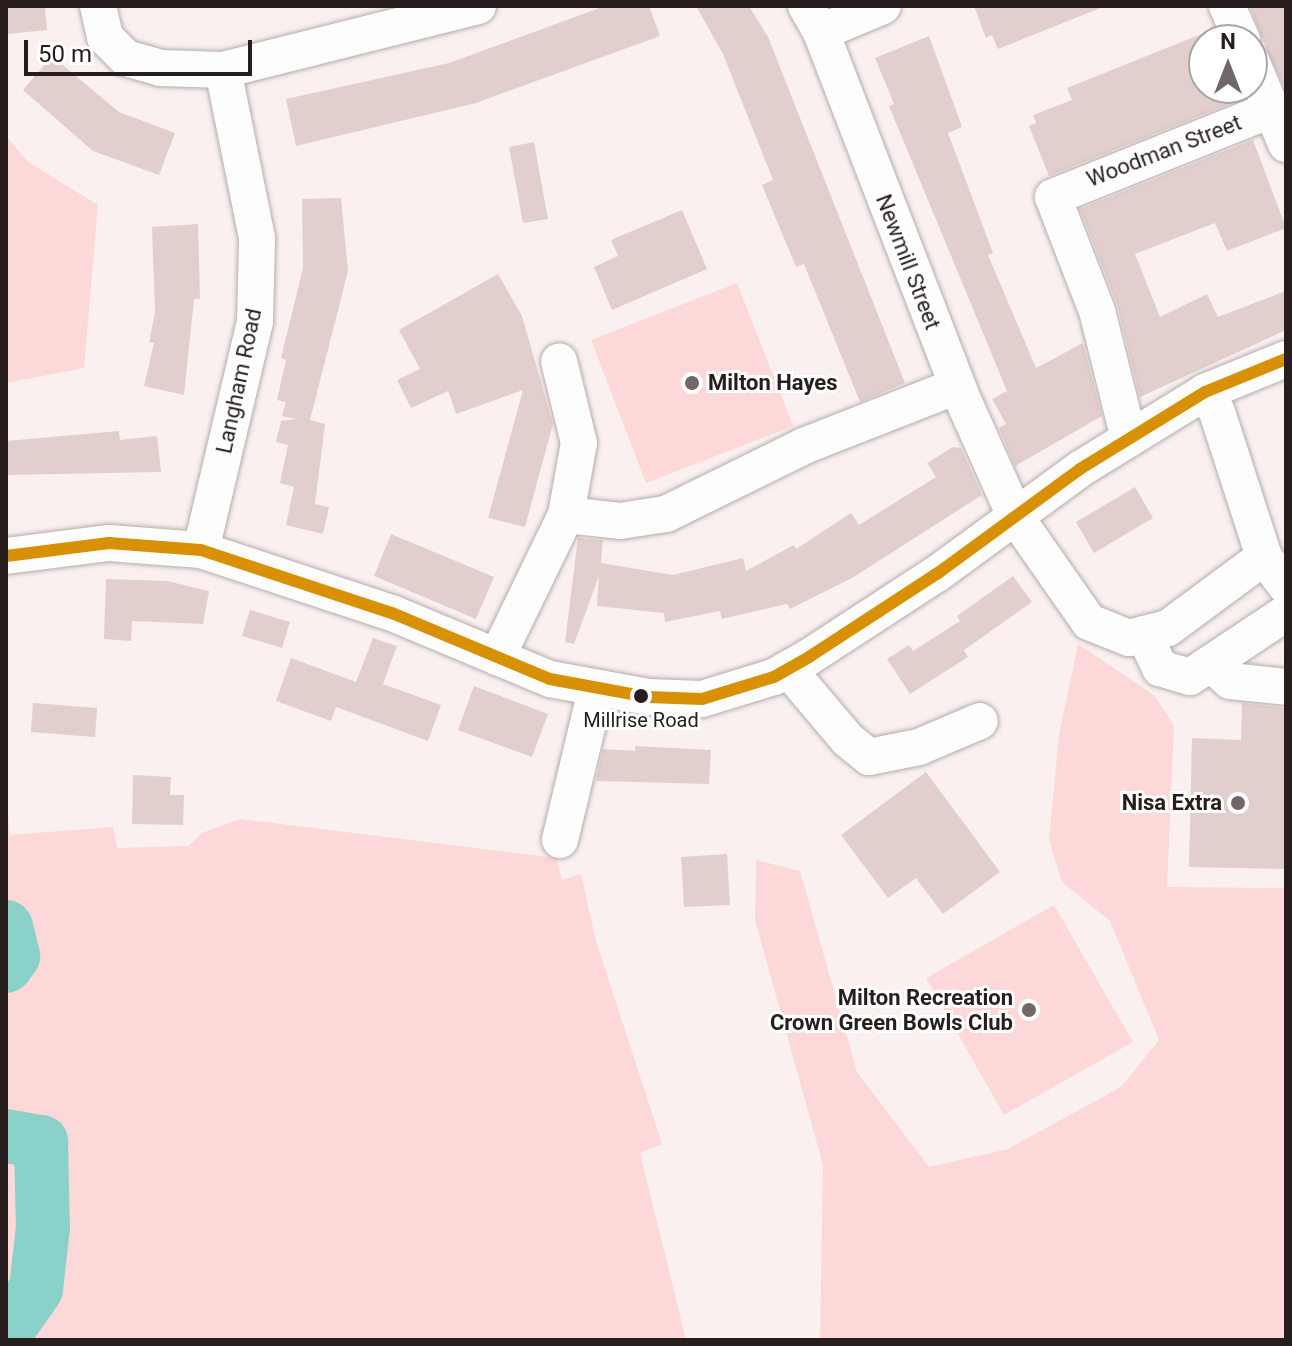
<!DOCTYPE html>
<html>
<head>
<meta charset="utf-8">
<style>
  body { margin:0 }
  #map { position:relative; width:1292px; height:1346px; overflow:hidden; background:#faf0f0; font-family:Roboto,sans-serif }
  div>[style] { position:absolute }
  [style*='--x'] { left:calc(var(--x)*1px); top:calc(var(--y)*1px); width:calc(var(--w)*1px); rotate:calc(var(--a)*1deg) }
  .green>* { inset:0; background:#fcd8d8 }
  .river>* { height:54px; margin:-27px; padding:0 27px; transform-origin:27px; border-radius:27px; background:#8ad2c9 }
  .building>* { inset:0; background:#e3cece }
  .roads { filter:drop-shadow(0 0 2px #b5acac) drop-shadow(0 0 2px #b5acac) }
  .minor>* { height:36px; margin:-18px; padding:0 18px; transform-origin:18px; border-radius:18px; background:#fefdfd }
  .bus-1>* { height:12px; margin:-6px; padding:0 6px; transform-origin:6px; border-radius:6px; background:#d89104 }
  .dots>* { width:22px; height:22px; translate:-50% -50%; box-sizing:border-box; border:4px solid #fff; border-radius:50% }
  span { translate:-50% -50%; white-space:nowrap; text-align:center; line-height:1.15; -webkit-text-stroke:6px #fff; paint-order:stroke }
  .bus-label { font-size:20px; color:#271d1d }
  .street-label { font-size:22px; color:#271d1d }
  .poi-label { font-size:22px; color:#271d1d; font-weight:700 }
  .left { translate:0 -50%; text-align:left }
  .right { translate:-100% -50%; text-align:right }
  .frame { position:absolute; inset:0; border:8px solid #271d1d; pointer-events:none }
  .north { position:absolute; left:1188px; top:24px; width:80px; height:80px; box-sizing:border-box; background:#fff; border:2px solid #a9a5a5; border-radius:50%; rotate:0deg; font-size:22px; font-weight:700; line-height:32px; text-align:center; color:#271d1d }
  .north::after { content:''; display:block; margin:auto; width:28px; height:36px; background:#716767; clip-path:polygon(50% 0,100% 100%,50% 72%,0 100%) }
  .scale { position:absolute; left:24px; top:40px; width:228px; height:36px; box-sizing:border-box; border:4px solid #271d1d; border-top:0; padding-left:10px; font-size:24px; line-height:28px; white-space:nowrap; color:#271d1d; -webkit-text-stroke:6px #fff; paint-order:stroke }
</style>
</head>
<body>
<div id="map">
  <div class="green">
    <i style="clip-path:polygon(6px 136px,28px 162px,98px 205px,84px 368px,6px 383px)"></i>
    <i style="clip-path:polygon(737px 283px,793px 426px,646px 483px,591px 340px)"></i>
    <i style="clip-path:polygon(1078px 644px,1155px 696px,1174px 726px,1167px 887px,1286px 888px,1286px 1340px,820px 1340px,823px 1165px,755px 920px,756px 860px,800px 871px,857px 1072px,929px 1167px,1008px 1149px,1121px 1087px,1159px 1040px,1110px 921px,1062px 882px,1049px 840px,1059px 735px)"></i>
    <i style="clip-path:polygon(6px 791px,10px 835px,113px 827px,117px 848px,189px 846px,202px 833px,240px 819px,556px 858px,562px 880px,581px 874px,596px 941px,662px 1144px,640px 1153px,686px 1340px,6px 1340px)"></i>
    <i style="clip-path:polygon(1054px 905px,1133px 1042px,1004px 1115px,926px 978px)"></i>
  </div>
  <div class="river">
    <i style="--x:6;--y:927;--w:30;--a:76"></i>
    <i style="--x:13;--y:956;--w:12;--a:125"></i>
    <i style="--x:6;--y:1136;--w:36;--a:10"></i>
    <i style="--x:41;--y:1142;--w:85;--a:88.7"></i>
    <i style="--x:43;--y:1227;--w:62;--a:96.4"></i>
    <i style="--x:36;--y:1289;--w:52;--a:124.9"></i>
  </div>
  <div class="building">
    <i style="clip-path:polygon(6px 6px,45px 6px,47px 30px,6px 34px)"></i>
    <i style="clip-path:polygon(605px 6px,649px 6px,660px 36px,476px 103px,296px 146px,286px 99px,449px 63px)"></i>
    <i style="clip-path:polygon(696px 6px,749px 6px,768px 37px,905px 383px,860px 402px,804px 264px,796px 267px,771px 207px,762px 185px,773px 180px,723px 54px)"></i>
    <i style="clip-path:polygon(974px 6px,1103px 6px,1103px 7px,998px 49px,992px 35px,986px 38px)"></i>
    <i style="clip-path:polygon(1250px 6px,1286px 6px,1286px 90px,1266px 48px)"></i>
    <i style="clip-path:polygon(1204px 33px,1204px 88px,1232px 88px,1237px 101px,1049px 176px,1029px 126px,1036px 123px,1033px 115px,1072px 100px,1067px 88px)"></i>
    <i style="clip-path:polygon(929px 36px,962px 127px,948px 133px,993px 253px,988px 255px,1036px 368px,1083px 343px,1102px 416px,1015px 466px,999px 428px,1006px 424px,992px 399px,1007px 391px,889px 106px,894px 104px,875px 58px)"></i>
    <i style="clip-path:polygon(52px 56px,119px 112px,175px 133px,159px 175px,93px 151px,23px 90px)"></i>
    <i style="clip-path:polygon(1253px 140px,1286px 228px,1227px 251px,1215px 223px,1135px 254px,1160px 317px,1207px 294px,1218px 317px,1286px 291px,1286px 330px,1140px 397px,1117px 304px,1080px 209px)"></i>
    <i style="clip-path:polygon(534px 142px,548px 219px,523px 223px,509px 147px)"></i>
    <i style="clip-path:polygon(341px 198px,348px 271px,310px 420px,325px 424px,315px 504px,329px 507px,323px 534px,286px 525px,294px 487px,280px 483px,288px 445px,276px 442px,281px 421px,296px 419px,282px 416px,286px 402px,277px 400px,286px 360px,281px 358px,303px 268px,302px 199px)"></i>
    <i style="clip-path:polygon(682px 210px,707px 269px,612px 310px,594px 267px,618px 256px,611px 240px)"></i>
    <i style="clip-path:polygon(198px 224px,200px 299px,194px 299px,184px 395px,144px 386px,154px 343px,149px 342px,155px 313px,152px 227px)"></i>
    <i style="clip-path:polygon(498px 274px,522px 316px,553px 424px,525px 527px,488px 518px,523px 390px,456px 414px,448px 391px,411px 408px,397px 380px,420px 369px,399px 330px)"></i>
    <i style="clip-path:polygon(119px 431px,120px 440px,157px 436px,161px 472px,6px 475px,6px 441px)"></i>
    <i style="clip-path:polygon(953px 447px,961px 448px,982px 495px,852px 578px,790px 609px,787px 604px,722px 619px,720px 611px,665px 622px,664px 613px,597px 606px,599px 576px,574px 644px,565px 642px,578px 538px,603px 540px,601px 563px,673px 575px,743px 558px,746px 571px,794px 545px,796px 549px,851px 513px,859px 525px,936px 477px,927px 463px)"></i>
    <i style="clip-path:polygon(1135px 487px,1153px 518px,1094px 553px,1076px 522px)"></i>
    <i style="clip-path:polygon(391px 534px,494px 577px,476px 619px,374px 576px)"></i>
    <i style="clip-path:polygon(1013px 576px,1032px 602px,964px 650px,968px 657px,910px 694px,887px 659px,909px 645px,913px 651px,960px 621px,957px 616px)"></i>
    <i style="clip-path:polygon(106px 579px,167px 581px,209px 591px,203px 624px,132px 621px,131px 641px,104px 639px)"></i>
    <i style="clip-path:polygon(250px 610px,290px 622px,282px 648px,242px 636px)"></i>
    <i style="clip-path:polygon(373px 638px,397px 646px,383px 684px,441px 705px,428px 741px,336px 707px,331px 721px,276px 701px,291px 658px,356px 682px)"></i>
    <i style="clip-path:polygon(474px 686px,548px 714px,532px 757px,458px 730px)"></i>
    <i style="clip-path:polygon(33px 703px,97px 708px,95px 737px,31px 732px)"></i>
    <i style="clip-path:polygon(1242px 703px,1286px 708px,1286px 869px,1189px 867px,1192px 738px,1241px 740px)"></i>
    <i style="clip-path:polygon(635px 746px,711px 750px,709px 784px,596px 781px,603px 749px,635px 751px)"></i>
    <i style="clip-path:polygon(926px 772px,1000px 872px,943px 914px,916px 878px,888px 898px,841px 835px)"></i>
    <i style="clip-path:polygon(133px 775px,171px 777px,170px 795px,184px 795px,183px 825px,132px 824px)"></i>
    <i style="clip-path:polygon(727px 854px,730px 905px,684px 907px,681px 857px)"></i>
  </div>
  <div class="roads">
    <div class="minor">
      <i style="--x:98;--y:6;--w:32;--a:77"></i>
      <i style="--x:105;--y:37;--w:30;--a:45"></i>
      <i style="--x:126;--y:58;--w:36;--a:16"></i>
      <i style="--x:161;--y:68;--w:62;--a:1.8"></i>
      <i style="--x:223;--y:70;--w:263;--a:-14.1"></i>
      <i style="--x:806;--y:6;--w:30;--a:60"></i>
      <i style="--x:821;--y:32;--w:387;--a:68.9"></i>
      <i style="--x:960;--y:393;--w:135;--a:65.9"></i>
      <i style="--x:1015;--y:516;--w:129;--a:55.1"></i>
      <i style="--x:1089;--y:622;--w:43;--a:21.8"></i>
      <i style="--x:1129;--y:638;--w:40;--a:-14.4"></i>
      <i style="--x:1168;--y:628;--w:119;--a:-36.5"></i>
      <i style="--x:1227;--y:6;--w:37;--a:66"></i>
      <i style="--x:821;--y:32;--w:67;--a:-22.8"></i>
      <i style="--x:1252;--y:63;--w:88;--a:67.2"></i>
      <i style="--x:1205;--y:392;--w:23;--a:59"></i>
      <i style="--x:1217;--y:412;--w:152;--a:72"></i>
      <i style="--x:1264;--y:557;--w:36;--a:53"></i>
      <i style="--x:1129;--y:439;--w:132;--a:-104"></i>
      <i style="--x:1097;--y:311;--w:122;--a:-111.1"></i>
      <i style="--x:1053;--y:197;--w:237;--a:-21.8"></i>
      <i style="--x:566;--y:515;--w:54;--a:6.3"></i>
      <i style="--x:620;--y:521;--w:47;--a:-8.7"></i>
      <i style="--x:666;--y:514;--w:154;--a:-26.2"></i>
      <i style="--x:804;--y:446;--w:164;--a:-21.4"></i>
      <i style="--x:201;--y:550;--w:234;--a:-76.7"></i>
      <i style="--x:255;--y:322;--w:84;--a:-88.6"></i>
      <i style="--x:257;--y:238;--w:171;--a:-101.4"></i>
      <i style="--x:6;--y:556;--w:104;--a:-7.2"></i>
      <i style="--x:109;--y:543;--w:92;--a:4.4"></i>
      <i style="--x:201;--y:550;--w:201;--a:18.3"></i>
      <i style="--x:392;--y:613;--w:171;--a:22.7"></i>
      <i style="--x:550;--y:679;--w:100;--a:10.4"></i>
      <i style="--x:648;--y:697;--w:54;--a:2.1"></i>
      <i style="--x:702;--y:699;--w:75;--a:-17"></i>
      <i style="--x:774;--y:677;--w:40;--a:-29.7"></i>
      <i style="--x:809;--y:657;--w:154;--a:-33.1"></i>
      <i style="--x:938;--y:573;--w:176;--a:-36.2"></i>
      <i style="--x:1080;--y:469;--w:147;--a:-31.6"></i>
      <i style="--x:1205;--y:392;--w:87;--a:-22.2"></i>
      <i style="--x:1144;--y:634;--w:38;--a:65"></i>
      <i style="--x:1160;--y:668;--w:31;--a:17"></i>
      <i style="--x:1190;--y:677;--w:115;--a:-33.7"></i>
      <i style="--x:497;--y:657;--w:158;--a:-64.1"></i>
      <i style="--x:566;--y:515;--w:73;--a:-79.8"></i>
      <i style="--x:579;--y:443;--w:84;--a:-103.7"></i>
      <i style="--x:1214;--y:666;--w:22;--a:43"></i>
      <i style="--x:1230;--y:681;--w:56;--a:6.1"></i>
      <i style="--x:788;--y:669;--w:93;--a:49.8"></i>
      <i style="--x:848;--y:740;--w:27;--a:39"></i>
      <i style="--x:869;--y:757;--w:51;--a:-11.3"></i>
      <i style="--x:919;--y:747;--w:66;--a:-23.1"></i>
      <i style="--x:560;--y:840;--w:154;--a:-76.5"></i>
    </div>
  </div>
  <div class="bus-1">
    <i style="--x:6;--y:556;--w:104;--a:-7.2"></i>
    <i style="--x:109;--y:543;--w:92;--a:4.4"></i>
    <i style="--x:201;--y:550;--w:201;--a:18.3"></i>
    <i style="--x:392;--y:613;--w:171;--a:22.7"></i>
    <i style="--x:550;--y:679;--w:100;--a:10.4"></i>
    <i style="--x:648;--y:697;--w:54;--a:2.1"></i>
    <i style="--x:702;--y:699;--w:75;--a:-17"></i>
    <i style="--x:774;--y:677;--w:40;--a:-29.7"></i>
    <i style="--x:809;--y:657;--w:154;--a:-33.1"></i>
    <i style="--x:938;--y:573;--w:176;--a:-36.2"></i>
    <i style="--x:1080;--y:469;--w:147;--a:-31.6"></i>
    <i style="--x:1205;--y:392;--w:87;--a:-22.2"></i>
  </div>
  <div class="dots">
    <i style="left:692px;top:383px;background:#716767"></i>
    <i style="left:641px;top:696px;background:#271d1d"></i>
    <i style="left:1238px;top:803px;background:#716767"></i>
    <i style="left:1029px;top:1010px;background:#716767"></i>
  </div>
  <div class="bus-label">
    <span style="left:641px;top:720px">Millrise Road</span>
  </div>
  <div class="street-label">
    <span style="left:1164px;top:151px;rotate:-21deg">Woodman Street</span>
    <span style="left:908px;top:262px;rotate:69deg">Newmill Street</span>
    <span style="left:239px;top:381px;rotate:-78deg">Langham Road</span>
  </div>
  <div class="poi-label">
    <span class="left" style="left:708px;top:383px">Milton Hayes</span>
    <span class="right" style="left:1222px;top:803px">Nisa Extra</span>
    <span class="right" style="left:1013px;top:1010px">Milton Recreation<br>Crown Green Bowls Club</span>
  </div>
  <div class="frame"></div>
  <div class="north">N</div>
  <div class="scale">50 m</div>
</div>
</body>
</html>
